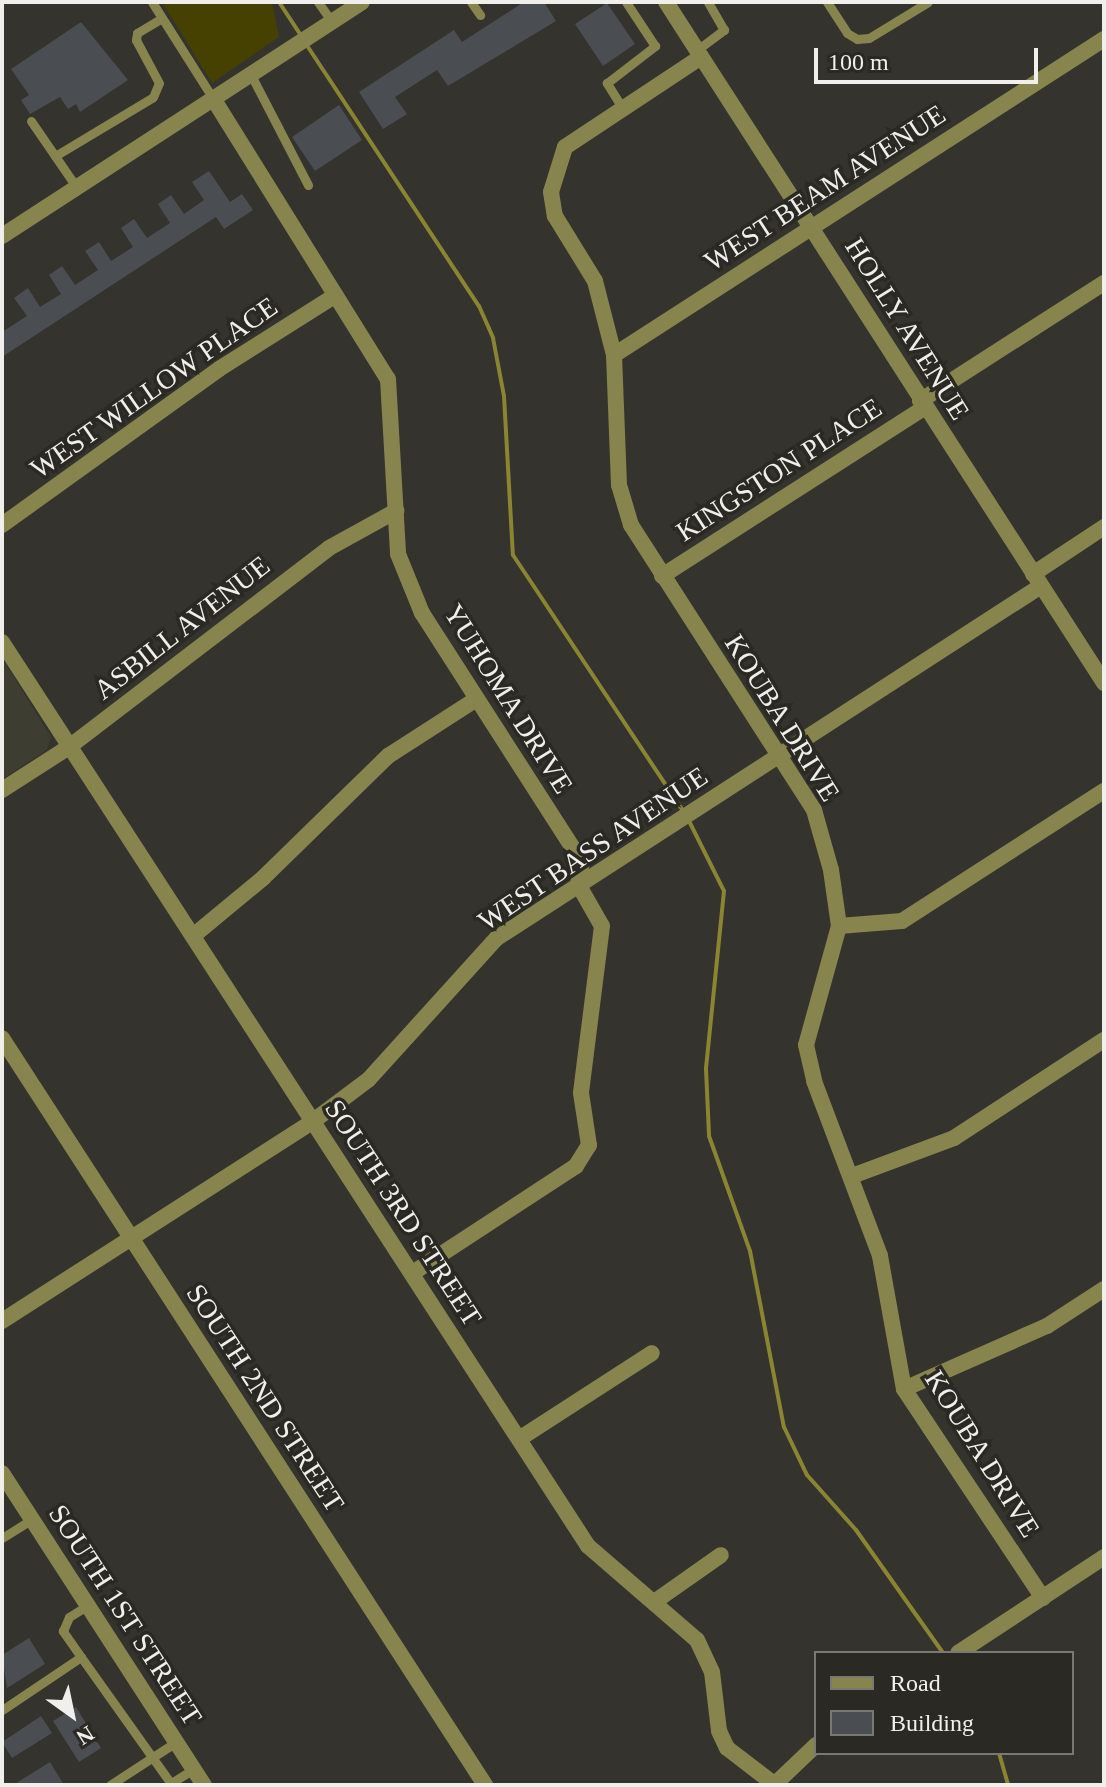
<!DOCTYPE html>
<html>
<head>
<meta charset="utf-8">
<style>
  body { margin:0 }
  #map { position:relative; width:1106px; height:1787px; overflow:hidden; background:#34332e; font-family:Georgia,serif }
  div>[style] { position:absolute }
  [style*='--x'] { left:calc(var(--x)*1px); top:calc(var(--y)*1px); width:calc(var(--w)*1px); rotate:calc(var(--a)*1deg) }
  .built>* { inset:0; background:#3d3d32 }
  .green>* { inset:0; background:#464100 }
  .stream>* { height:4px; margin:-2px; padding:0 2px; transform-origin:2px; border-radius:2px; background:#8b8532 }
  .building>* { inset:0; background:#4a4d52 }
  .service>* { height:9px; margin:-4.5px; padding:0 4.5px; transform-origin:4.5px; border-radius:4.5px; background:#87844e }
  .minor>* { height:16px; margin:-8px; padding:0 8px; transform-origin:8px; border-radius:8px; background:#87844e }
  .tertiary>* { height:16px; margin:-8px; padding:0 8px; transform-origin:8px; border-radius:8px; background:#87844e }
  span { translate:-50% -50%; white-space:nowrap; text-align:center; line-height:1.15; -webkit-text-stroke:7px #2a2924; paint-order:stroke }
  .street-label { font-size:28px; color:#f0efec }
  .frame { position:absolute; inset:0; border:4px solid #f0efec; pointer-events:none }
  .legend { position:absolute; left:814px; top:1651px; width:260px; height:104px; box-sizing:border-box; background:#2a2924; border:2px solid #797874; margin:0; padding:10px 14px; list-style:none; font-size:24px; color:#f0efec }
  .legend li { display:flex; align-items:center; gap:16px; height:40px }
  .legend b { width:40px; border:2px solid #797874 }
  .north { position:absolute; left:32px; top:1675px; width:80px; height:80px; -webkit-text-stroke:6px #2a2924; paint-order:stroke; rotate:147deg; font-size:22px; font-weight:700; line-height:32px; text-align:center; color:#f0efec }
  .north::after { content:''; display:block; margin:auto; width:28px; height:36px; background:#f0efec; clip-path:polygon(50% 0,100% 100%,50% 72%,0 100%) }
  .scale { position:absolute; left:814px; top:48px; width:224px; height:36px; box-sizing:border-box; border:4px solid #f0efec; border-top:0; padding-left:10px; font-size:24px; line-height:28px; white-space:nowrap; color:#f0efec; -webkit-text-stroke:6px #2a2924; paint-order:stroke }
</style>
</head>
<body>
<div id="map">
  <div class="built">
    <i style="clip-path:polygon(2px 658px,51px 737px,47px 750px,2px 779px)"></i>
  </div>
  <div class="green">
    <i style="clip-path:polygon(162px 2px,272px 2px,279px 37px,212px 83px)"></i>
  </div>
  <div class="stream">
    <i style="--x:279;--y:2;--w:42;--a:56.7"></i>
    <i style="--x:306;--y:44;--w:314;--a:56.6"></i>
    <i style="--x:479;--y:306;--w:35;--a:66"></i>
    <i style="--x:493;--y:338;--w:59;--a:79.3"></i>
    <i style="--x:504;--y:396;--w:159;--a:86.8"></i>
    <i style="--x:513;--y:555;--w:307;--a:56.4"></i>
    <i style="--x:688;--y:819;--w:80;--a:63.4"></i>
    <i style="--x:724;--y:891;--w:179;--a:95.8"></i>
    <i style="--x:706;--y:1069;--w:67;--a:87.4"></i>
    <i style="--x:709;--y:1136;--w:122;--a:70.4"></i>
    <i style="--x:750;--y:1251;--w:179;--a:79.1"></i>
    <i style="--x:784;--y:1427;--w:53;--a:64.4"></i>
    <i style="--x:807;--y:1475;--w:74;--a:48.3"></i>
    <i style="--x:856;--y:1530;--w:151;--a:54.7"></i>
    <i style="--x:999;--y:1753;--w:33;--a:74"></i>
  </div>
  <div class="building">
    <i style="clip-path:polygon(524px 2px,544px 2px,556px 21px,448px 86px,437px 70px,395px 97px,407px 114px,383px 129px,359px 92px,454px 30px,462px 42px)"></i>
    <i style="clip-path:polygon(607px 3px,635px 44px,603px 66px,575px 24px)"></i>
    <i style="clip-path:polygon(81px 22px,128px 80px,80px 112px,76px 104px,68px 109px,60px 97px,30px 114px,21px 100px,29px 95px,11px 69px)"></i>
    <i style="clip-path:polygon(339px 105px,362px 140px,315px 171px,292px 137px)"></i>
    <i style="clip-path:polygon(209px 171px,230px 202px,242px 194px,253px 210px,224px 229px,216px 217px,2px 357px,2px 332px,27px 316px,14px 298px,28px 288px,40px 307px,61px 294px,49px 275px,62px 266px,75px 285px,98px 270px,85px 251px,99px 242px,111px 261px,133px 247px,121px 228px,134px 219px,147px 238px,170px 223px,158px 204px,171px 195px,184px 214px,204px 200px,192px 182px)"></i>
    <i style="clip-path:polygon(29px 1638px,45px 1664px,7px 1688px,2px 1655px)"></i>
    <i style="clip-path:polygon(76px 1707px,101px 1748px,79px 1762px,53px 1721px)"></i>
    <i style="clip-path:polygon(41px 1716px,52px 1733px,12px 1758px,2px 1742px)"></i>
    <i style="clip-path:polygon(50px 1762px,64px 1785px,13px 1785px)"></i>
  </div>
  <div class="service">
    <i style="--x:152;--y:2;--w:116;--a:57.7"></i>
    <i style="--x:318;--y:2;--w:24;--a:55"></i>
    <i style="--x:471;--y:2;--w:16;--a:55"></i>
    <i style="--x:827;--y:2;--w:37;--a:57"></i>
    <i style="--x:847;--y:33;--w:12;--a:31"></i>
    <i style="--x:857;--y:39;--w:12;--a:-5"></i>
    <i style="--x:869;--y:38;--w:69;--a:-31.4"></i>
    <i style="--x:697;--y:50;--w:34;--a:-37"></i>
    <i style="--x:724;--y:30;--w:32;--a:-120"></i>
    <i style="--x:251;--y:75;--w:124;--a:62.6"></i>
    <i style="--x:623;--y:109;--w:31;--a:-122"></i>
    <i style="--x:607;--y:83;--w:61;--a:-37.6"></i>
    <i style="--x:655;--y:46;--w:53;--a:-123.4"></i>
    <i style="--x:31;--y:121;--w:81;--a:55.5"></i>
    <i style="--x:55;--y:156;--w:114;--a:-31"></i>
    <i style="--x:153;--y:97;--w:15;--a:-67"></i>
    <i style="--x:159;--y:83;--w:49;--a:-118.1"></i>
    <i style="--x:136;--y:40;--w:7;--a:-82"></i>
    <i style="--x:137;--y:33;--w:29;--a:-31"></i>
    <i style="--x:2;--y:1538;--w:36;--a:-32"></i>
    <i style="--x:81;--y:1657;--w:32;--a:-125"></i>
    <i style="--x:63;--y:1631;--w:15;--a:-67"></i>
    <i style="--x:69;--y:1617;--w:22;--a:-32"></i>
    <i style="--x:2;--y:1710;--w:95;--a:-33.9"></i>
    <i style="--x:81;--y:1657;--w:157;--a:54.6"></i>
    <i style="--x:110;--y:1785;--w:79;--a:-33.1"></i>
    <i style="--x:168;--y:1785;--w:31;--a:-32"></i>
  </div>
  <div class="minor">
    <i style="--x:666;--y:2;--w:810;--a:57.25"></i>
    <i style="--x:701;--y:57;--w:163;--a:146.5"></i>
    <i style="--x:565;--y:147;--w:47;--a:107.3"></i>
    <i style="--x:551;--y:192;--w:24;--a:81"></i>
    <i style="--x:555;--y:216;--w:76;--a:58.4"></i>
    <i style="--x:595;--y:281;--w:76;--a:75.6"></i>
    <i style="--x:614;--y:355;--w:130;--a:87.8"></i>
    <i style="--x:619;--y:485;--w:42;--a:73.3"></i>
    <i style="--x:631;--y:525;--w:339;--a:57.3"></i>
    <i style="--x:814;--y:810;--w:62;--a:74.2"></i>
    <i style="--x:831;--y:870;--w:57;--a:81.9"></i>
    <i style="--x:839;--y:926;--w:123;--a:105.5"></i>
    <i style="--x:806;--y:1045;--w:37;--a:77"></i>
    <i style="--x:814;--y:1081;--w:187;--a:69.3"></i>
    <i style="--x:880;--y:1256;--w:135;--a:79.8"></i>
    <i style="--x:904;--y:1389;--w:251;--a:56.4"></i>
    <i style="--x:214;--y:100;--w:329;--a:58.1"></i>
    <i style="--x:388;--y:379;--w:175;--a:86.7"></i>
    <i style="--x:398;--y:554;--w:64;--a:67.9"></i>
    <i style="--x:422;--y:613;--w:296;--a:57.3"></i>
    <i style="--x:582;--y:862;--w:22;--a:100"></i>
    <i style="--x:578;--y:884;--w:48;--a:60.3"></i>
    <i style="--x:602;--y:926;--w:168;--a:97.2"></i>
    <i style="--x:581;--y:1093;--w:53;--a:81.3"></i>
    <i style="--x:589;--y:1145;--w:25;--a:122"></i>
    <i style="--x:576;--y:1166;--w:194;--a:146.8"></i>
    <i style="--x:614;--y:355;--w:583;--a:-32.82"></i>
    <i style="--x:920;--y:401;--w:219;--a:-32.7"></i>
    <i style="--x:2;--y:525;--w:267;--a:-35.7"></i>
    <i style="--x:219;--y:369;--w:138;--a:-32.3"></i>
    <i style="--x:1033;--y:574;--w:85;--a:-33.5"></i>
    <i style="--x:662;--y:576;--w:313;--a:-32.7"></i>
    <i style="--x:2;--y:642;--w:1077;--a:57.05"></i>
    <i style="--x:588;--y:1546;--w:144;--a:40.8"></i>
    <i style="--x:697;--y:1640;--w:35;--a:65"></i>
    <i style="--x:712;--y:1672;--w:59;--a:83.2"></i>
    <i style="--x:719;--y:1731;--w:19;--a:65"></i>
    <i style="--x:727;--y:1748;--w:59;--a:37.5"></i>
    <i style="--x:2;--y:790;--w:80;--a:-32.7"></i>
    <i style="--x:69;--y:747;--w:327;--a:-37.4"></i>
    <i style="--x:329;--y:548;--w:77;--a:-28.9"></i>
    <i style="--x:839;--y:926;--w:63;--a:-4.5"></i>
    <i style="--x:902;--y:921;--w:240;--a:-32.8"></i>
    <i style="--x:193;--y:936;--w:91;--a:-39.6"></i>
    <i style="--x:263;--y:878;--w:175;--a:-44.3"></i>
    <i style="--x:388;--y:756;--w:103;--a:-32.8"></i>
    <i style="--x:2;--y:1038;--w:890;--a:57.11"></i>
    <i style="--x:852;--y:1176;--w:109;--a:-20.4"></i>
    <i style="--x:954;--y:1138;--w:179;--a:-33.2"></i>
    <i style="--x:2;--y:1321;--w:368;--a:-32.7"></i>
    <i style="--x:312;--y:1122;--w:71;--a:-37"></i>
    <i style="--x:369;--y:1079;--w:190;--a:-47.8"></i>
    <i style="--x:497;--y:938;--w:648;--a:-32.91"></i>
    <i style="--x:904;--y:1389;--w:156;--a:-23.8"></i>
    <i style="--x:1047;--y:1326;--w:68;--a:-33"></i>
    <i style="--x:519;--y:1439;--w:158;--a:-32.9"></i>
    <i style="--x:2;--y:1473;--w:372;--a:57.1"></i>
    <i style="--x:657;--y:1600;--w:78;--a:-35.1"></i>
    <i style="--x:958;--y:1653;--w:175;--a:-33.3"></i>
    <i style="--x:774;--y:1785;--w:58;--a:-43.6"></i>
  </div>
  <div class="tertiary">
    <i style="--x:2;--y:236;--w:429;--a:-33"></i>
  </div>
  <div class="street-label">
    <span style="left:825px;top:188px;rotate:-33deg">WEST BEAM AVENUE</span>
    <span style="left:907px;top:329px;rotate:58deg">HOLLY AVENUE</span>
    <span style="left:154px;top:388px;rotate:-35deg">WEST WILLOW PLACE</span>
    <span style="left:779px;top:470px;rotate:-33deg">KINGSTON PLACE</span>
    <span style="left:182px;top:628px;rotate:-38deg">ASBILL AVENUE</span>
    <span style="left:508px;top:699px;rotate:58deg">YUHOMA DRIVE</span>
    <span style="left:782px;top:718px;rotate:58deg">KOUBA DRIVE</span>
    <span style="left:593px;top:849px;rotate:-34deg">WEST BASS AVENUE</span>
    <span style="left:403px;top:1213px;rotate:57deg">SOUTH 3RD STREET</span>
    <span style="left:265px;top:1398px;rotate:57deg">SOUTH 2ND STREET</span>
    <span style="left:982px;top:1454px;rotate:58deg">KOUBA DRIVE</span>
    <span style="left:125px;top:1615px;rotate:57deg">SOUTH 1ST STREET</span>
  </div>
  <div class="frame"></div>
  <ul class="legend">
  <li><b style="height:10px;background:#87844e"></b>Road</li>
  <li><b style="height:22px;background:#4a4d52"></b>Building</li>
  </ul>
  <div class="north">N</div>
  <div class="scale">100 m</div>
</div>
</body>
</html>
